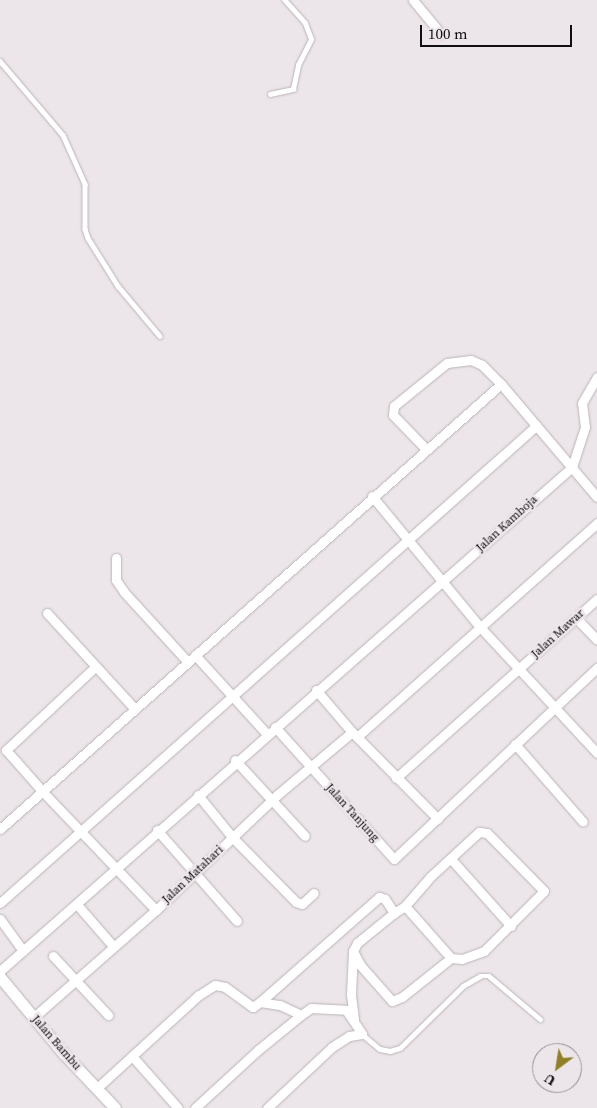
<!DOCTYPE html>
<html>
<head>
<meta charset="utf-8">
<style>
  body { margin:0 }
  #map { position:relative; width:597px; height:1108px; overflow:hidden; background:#ece5e9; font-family:"Source Serif 4",serif }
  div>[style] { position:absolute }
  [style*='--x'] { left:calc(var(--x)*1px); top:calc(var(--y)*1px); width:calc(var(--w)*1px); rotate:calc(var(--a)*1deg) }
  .roads { filter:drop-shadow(0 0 1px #bbb4b8) drop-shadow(0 0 1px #bbb4b8) }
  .service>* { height:4.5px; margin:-2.25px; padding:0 2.25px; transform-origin:2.25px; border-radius:2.25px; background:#fff }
  .minor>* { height:9px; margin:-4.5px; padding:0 4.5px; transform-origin:4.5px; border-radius:4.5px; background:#fff }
  .tertiary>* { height:11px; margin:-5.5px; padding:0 5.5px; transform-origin:5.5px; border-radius:5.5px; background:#fff }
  span { translate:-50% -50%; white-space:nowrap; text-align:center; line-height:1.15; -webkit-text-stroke:5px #ece5e9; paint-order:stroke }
  .street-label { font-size:12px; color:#100e10 }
  .north { position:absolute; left:532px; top:1043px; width:50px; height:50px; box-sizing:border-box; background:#ece5e9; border:1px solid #948f92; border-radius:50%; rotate:211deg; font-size:14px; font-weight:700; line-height:20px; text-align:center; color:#100e10 }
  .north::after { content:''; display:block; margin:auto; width:18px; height:22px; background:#8f7f26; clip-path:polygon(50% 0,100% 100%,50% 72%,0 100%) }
  .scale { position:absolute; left:420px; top:25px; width:152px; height:22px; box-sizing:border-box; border:2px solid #100e10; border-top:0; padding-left:6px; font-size:15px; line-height:18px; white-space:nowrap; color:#100e10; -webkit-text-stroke:4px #ece5e9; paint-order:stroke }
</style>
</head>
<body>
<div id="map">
  <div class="roads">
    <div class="service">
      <i style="--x:0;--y:61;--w:97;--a:49.6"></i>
      <i style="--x:63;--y:135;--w:54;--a:65.8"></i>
      <i style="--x:85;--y:184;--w:45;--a:90"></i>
      <i style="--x:85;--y:229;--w:9;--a:72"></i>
      <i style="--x:88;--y:238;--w:57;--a:58"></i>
      <i style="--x:118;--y:286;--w:65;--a:50"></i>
      <i style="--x:270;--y:94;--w:24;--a:-12"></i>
      <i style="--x:293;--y:89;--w:25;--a:-78"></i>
      <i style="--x:298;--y:65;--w:29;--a:-63"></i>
      <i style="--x:311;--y:39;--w:17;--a:-111"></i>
      <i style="--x:305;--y:23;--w:31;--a:-132"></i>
      <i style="--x:362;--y:1034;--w:23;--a:40"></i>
      <i style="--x:380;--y:1049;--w:10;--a:11"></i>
      <i style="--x:390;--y:1051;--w:10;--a:-17"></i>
      <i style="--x:400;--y:1048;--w:88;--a:-44.5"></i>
      <i style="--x:463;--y:986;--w:20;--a:-30"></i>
      <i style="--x:480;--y:976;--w:9;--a:0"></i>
      <i style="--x:489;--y:976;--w:67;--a:40.1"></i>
    </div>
    <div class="minor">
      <i style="--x:413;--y:0;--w:44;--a:50.5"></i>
      <i style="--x:426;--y:449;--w:47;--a:-134.1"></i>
      <i style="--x:393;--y:415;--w:9;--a:-84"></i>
      <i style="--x:394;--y:406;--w:68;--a:-39.1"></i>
      <i style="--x:447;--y:363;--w:24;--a:-7"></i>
      <i style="--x:471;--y:360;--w:12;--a:24"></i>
      <i style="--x:482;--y:365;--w:27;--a:45"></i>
      <i style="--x:501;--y:384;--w:148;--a:49.7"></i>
      <i style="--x:372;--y:496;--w:170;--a:50.5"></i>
      <i style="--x:480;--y:627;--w:172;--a:47.1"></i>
      <i style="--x:116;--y:558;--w:22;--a:90"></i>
      <i style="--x:116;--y:580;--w:14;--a:56"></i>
      <i style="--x:124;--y:592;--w:93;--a:47.6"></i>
      <i style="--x:47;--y:613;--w:127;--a:47.5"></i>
      <i style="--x:576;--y:618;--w:30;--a:46"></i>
      <i style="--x:195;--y:655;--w:107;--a:47.7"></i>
      <i style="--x:95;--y:667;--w:122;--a:137"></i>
      <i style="--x:6;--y:750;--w:57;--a:48.5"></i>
      <i style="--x:44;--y:793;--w:162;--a:46.3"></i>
      <i style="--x:316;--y:690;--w:55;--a:49.4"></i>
      <i style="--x:352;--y:732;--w:122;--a:45.3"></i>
      <i style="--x:275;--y:727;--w:178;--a:48"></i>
      <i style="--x:394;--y:859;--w:279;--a:-43.3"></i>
      <i style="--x:357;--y:737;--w:322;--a:-41.7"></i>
      <i style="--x:515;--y:744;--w:103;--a:48.9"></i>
      <i style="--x:235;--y:760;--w:103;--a:47.4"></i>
      <i style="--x:396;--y:778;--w:269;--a:-41.7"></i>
      <i style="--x:198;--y:795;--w:55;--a:50.9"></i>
      <i style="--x:233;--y:838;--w:90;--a:45.5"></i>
      <i style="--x:296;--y:902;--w:6;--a:18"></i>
      <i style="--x:302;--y:904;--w:16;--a:-43"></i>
      <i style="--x:0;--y:829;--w:670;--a:-41.61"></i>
      <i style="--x:157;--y:830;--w:121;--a:48.7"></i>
      <i style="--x:451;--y:859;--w:90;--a:48.2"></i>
      <i style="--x:0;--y:903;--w:718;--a:-41.67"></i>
      <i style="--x:80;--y:908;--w:50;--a:49"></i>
      <i style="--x:0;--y:919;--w:39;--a:54"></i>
      <i style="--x:353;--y:951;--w:17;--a:62"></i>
      <i style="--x:361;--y:966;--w:47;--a:48.5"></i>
      <i style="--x:392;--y:1001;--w:11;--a:-22"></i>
      <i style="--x:402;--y:997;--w:63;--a:-38.5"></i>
      <i style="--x:53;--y:956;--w:81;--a:47"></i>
      <i style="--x:0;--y:971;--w:762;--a:-41.38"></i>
      <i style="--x:572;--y:467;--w:42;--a:-72"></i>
      <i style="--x:585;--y:427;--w:24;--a:-97"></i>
      <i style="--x:582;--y:403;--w:30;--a:-60"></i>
      <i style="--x:260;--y:1002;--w:159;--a:-41.4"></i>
      <i style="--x:379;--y:897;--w:6;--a:18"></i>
      <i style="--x:385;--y:899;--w:17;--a:57"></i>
      <i style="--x:394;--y:913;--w:13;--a:-32"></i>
      <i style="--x:405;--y:906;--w:38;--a:-49"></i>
      <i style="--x:430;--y:877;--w:67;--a:-42.6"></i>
      <i style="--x:479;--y:832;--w:8;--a:7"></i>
      <i style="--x:487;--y:833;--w:81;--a:45.5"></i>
      <i style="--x:544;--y:891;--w:85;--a:135"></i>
      <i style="--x:484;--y:951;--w:23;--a:160"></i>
      <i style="--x:462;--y:959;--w:11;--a:-175"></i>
      <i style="--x:451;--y:958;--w:69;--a:-131.5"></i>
      <i style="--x:34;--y:1017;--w:162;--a:-41.3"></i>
      <i style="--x:156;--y:910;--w:167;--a:-43.5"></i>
      <i style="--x:277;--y:795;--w:98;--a:-40"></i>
      <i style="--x:354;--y:1019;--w:25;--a:-97"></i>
      <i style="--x:351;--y:994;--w:43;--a:-87.3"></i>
      <i style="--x:353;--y:951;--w:9;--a:-63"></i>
      <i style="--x:357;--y:943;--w:48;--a:-39"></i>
      <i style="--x:132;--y:1056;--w:69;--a:48.5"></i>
      <i style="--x:97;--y:1088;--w:138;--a:-42.4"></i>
      <i style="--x:199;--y:995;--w:19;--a:-32"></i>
      <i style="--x:215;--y:985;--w:10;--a:11"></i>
      <i style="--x:225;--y:987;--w:34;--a:36"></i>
      <i style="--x:253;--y:1007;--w:9;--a:-36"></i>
      <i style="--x:260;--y:1002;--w:20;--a:9"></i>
      <i style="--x:280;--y:1005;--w:23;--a:25"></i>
      <i style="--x:301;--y:1015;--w:12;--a:-35"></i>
      <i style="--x:311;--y:1008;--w:35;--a:3"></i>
      <i style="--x:346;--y:1010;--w:29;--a:56"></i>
      <i style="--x:362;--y:1034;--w:13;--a:171"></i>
      <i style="--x:349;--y:1036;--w:20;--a:147"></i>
      <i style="--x:332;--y:1047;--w:89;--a:136.8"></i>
      <i style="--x:195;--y:1108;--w:86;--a:-42.6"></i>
      <i style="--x:258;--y:1050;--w:55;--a:-39.1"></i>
    </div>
    <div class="tertiary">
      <i style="--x:0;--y:977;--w:100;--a:50.3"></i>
      <i style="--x:64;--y:1054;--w:74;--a:46.6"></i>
    </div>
  </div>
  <div class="street-label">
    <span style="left:507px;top:524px;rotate:-42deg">Jalan Kamboja</span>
    <span style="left:558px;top:634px;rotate:-42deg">Jalan Mawar</span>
    <span style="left:352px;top:813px;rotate:48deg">Jalan Tanjung</span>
    <span style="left:193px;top:875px;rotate:-43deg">Jalan Matahari</span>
    <span style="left:56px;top:1043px;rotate:49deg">Jalan Bambu</span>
  </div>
  <div class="north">U</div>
  <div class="scale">100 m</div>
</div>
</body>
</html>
